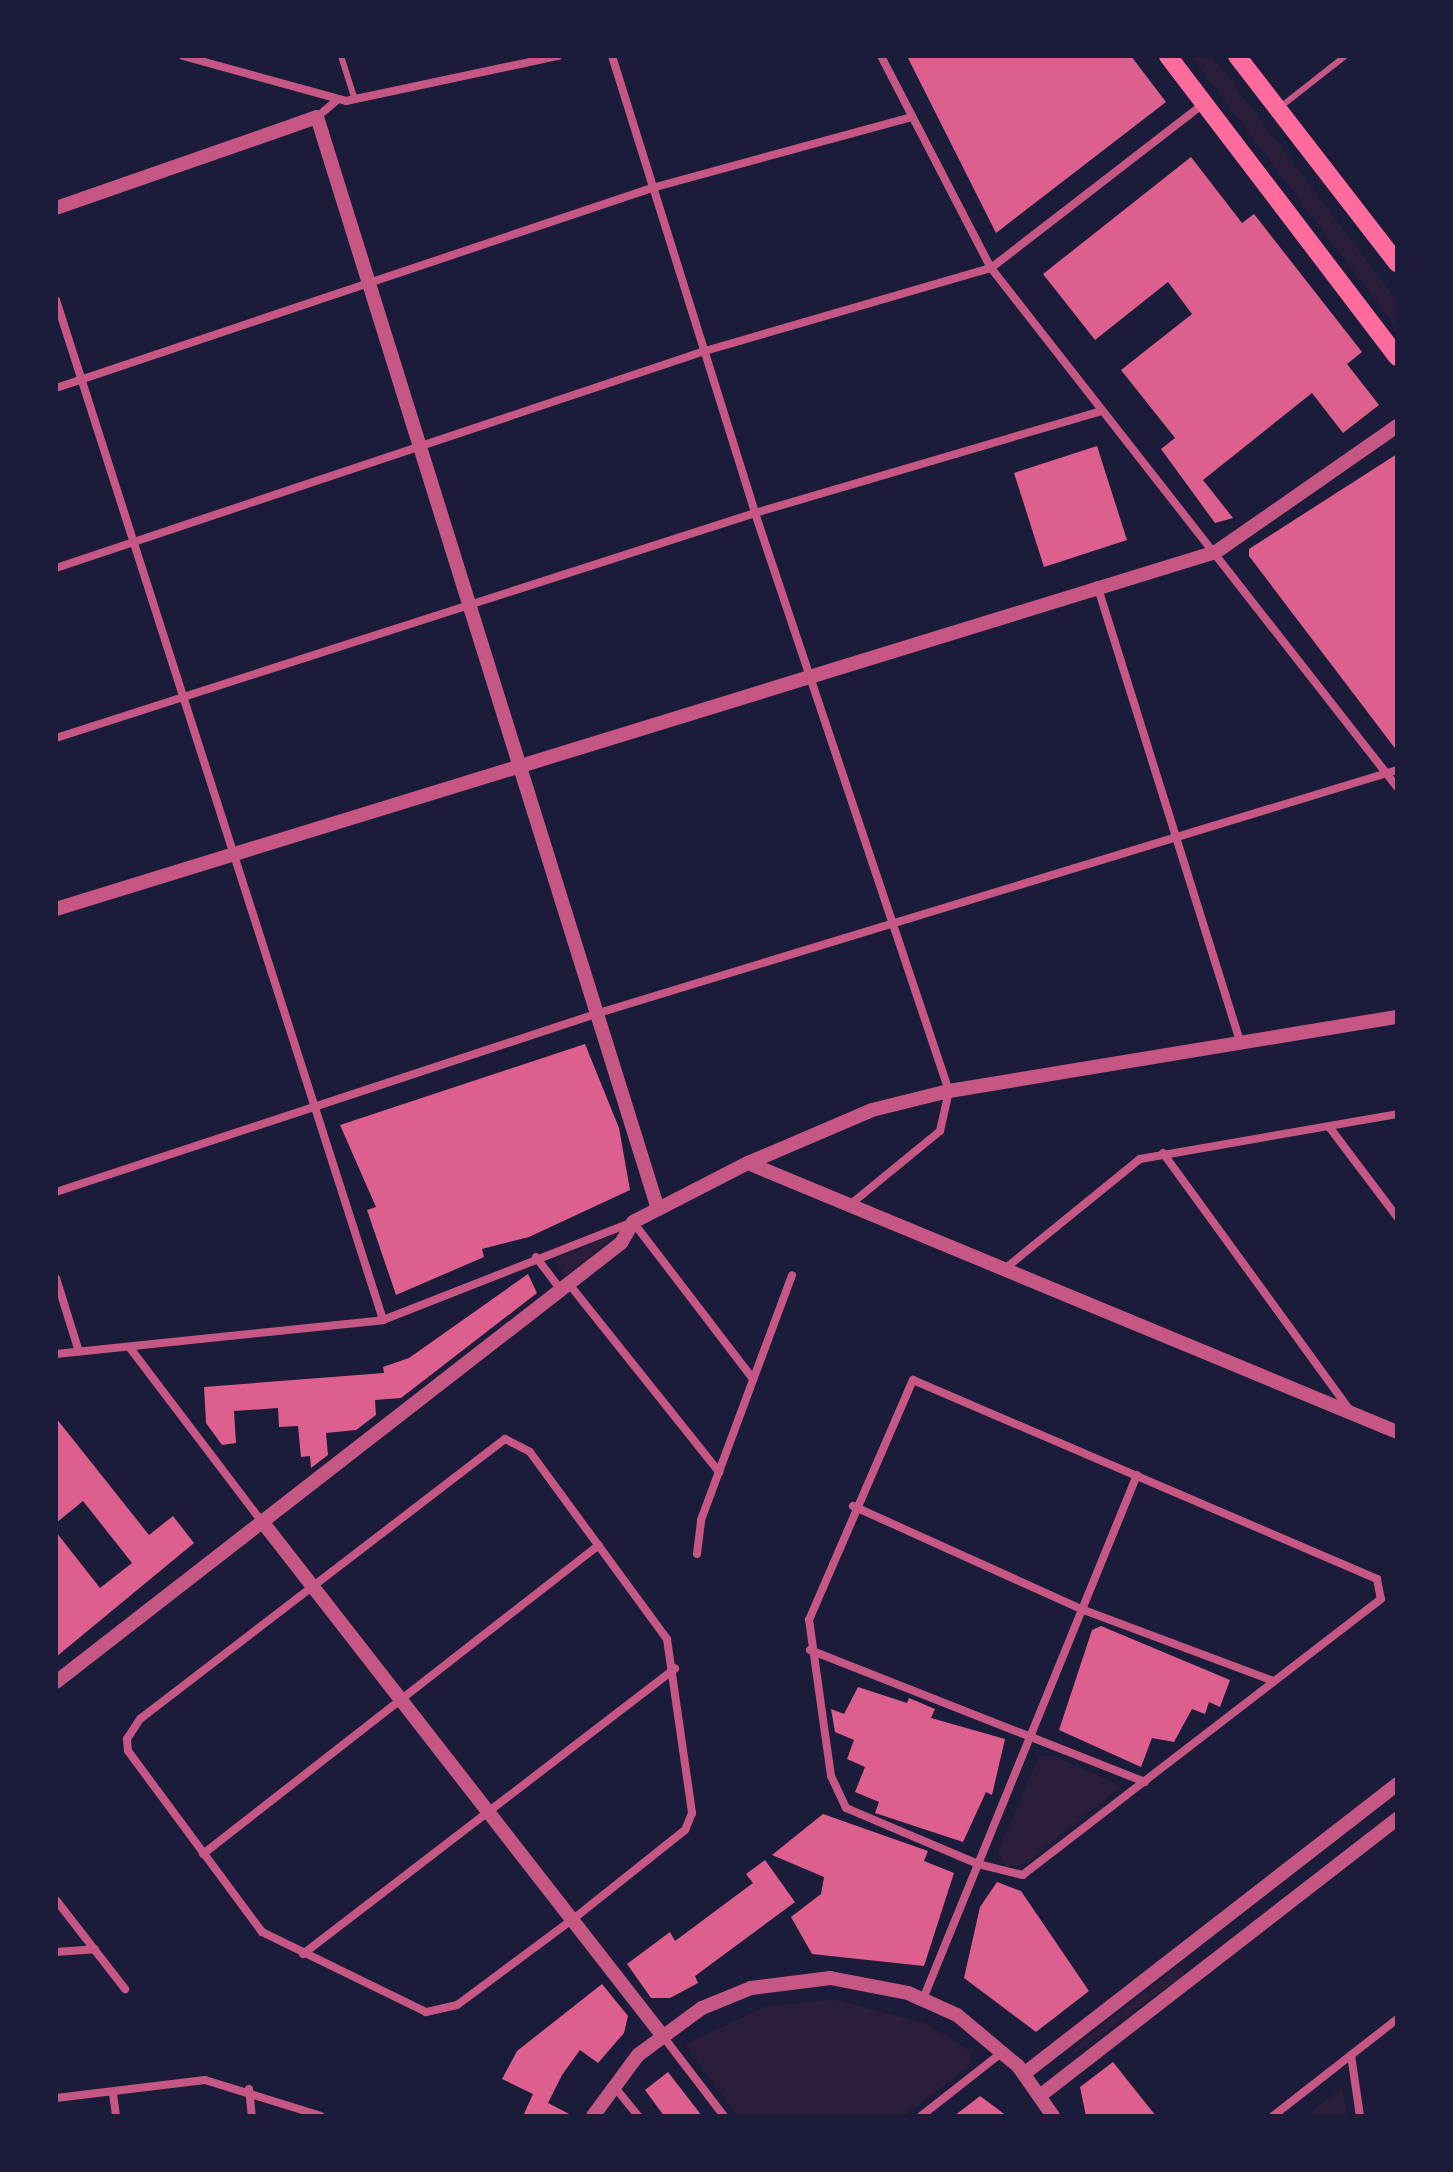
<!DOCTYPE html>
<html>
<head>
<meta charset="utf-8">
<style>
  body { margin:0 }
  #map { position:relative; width:1453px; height:2172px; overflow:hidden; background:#1b1b3a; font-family:Overpass,sans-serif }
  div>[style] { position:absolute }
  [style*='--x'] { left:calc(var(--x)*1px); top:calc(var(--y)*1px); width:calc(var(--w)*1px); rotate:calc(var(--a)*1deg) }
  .green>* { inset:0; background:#2a1e3b }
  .building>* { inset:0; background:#dd5f8e }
  .service>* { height:6px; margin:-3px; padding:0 3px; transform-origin:3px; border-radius:3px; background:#c65784 }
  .minor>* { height:8px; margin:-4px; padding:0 4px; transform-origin:4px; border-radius:4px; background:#c65784 }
  .tertiary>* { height:14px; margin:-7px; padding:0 7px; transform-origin:7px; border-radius:7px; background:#c65784 }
  .primary>* { height:18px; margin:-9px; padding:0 9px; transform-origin:9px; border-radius:9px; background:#ff6b9d }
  span { translate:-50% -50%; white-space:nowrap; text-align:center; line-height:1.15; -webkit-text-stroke:6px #1b1b3a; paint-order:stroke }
  .frame { position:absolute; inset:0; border:58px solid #1b1b3a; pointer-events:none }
</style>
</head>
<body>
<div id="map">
  <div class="green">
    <i style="clip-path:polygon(1191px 56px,1213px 57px,1397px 301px,1397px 329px)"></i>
    <i style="clip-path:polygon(618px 1233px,566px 1276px,555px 1261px,556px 1258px)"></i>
    <i style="clip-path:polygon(1039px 1756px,1054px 1756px,1122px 1786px,1025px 1864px,1006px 1867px,998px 1851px)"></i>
    <i style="clip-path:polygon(1179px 1966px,1185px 1974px,1068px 2058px,1079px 2043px)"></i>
    <i style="clip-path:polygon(832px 1999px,928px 2024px,970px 2051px,971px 2065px,904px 2116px,738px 2116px,685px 2045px,764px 2007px)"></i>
    <i style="clip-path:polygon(1342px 2087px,1347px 2116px,1307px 2116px)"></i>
  </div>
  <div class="building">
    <i style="clip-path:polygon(907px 56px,1131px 56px,1166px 102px,996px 233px)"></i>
    <i style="clip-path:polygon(1191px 157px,1242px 223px,1254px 214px,1362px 352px,1347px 364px,1379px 405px,1343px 433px,1312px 393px,1203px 480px,1233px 518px,1215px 523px,1161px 449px,1175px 438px,1121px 370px,1192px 314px,1168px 282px,1095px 340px,1043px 274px)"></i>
    <i style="clip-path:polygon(1097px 446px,1127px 540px,1044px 567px,1014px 473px)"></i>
    <i style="clip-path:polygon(1397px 454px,1397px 751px,1249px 556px,1249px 549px)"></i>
    <i style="clip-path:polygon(585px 1044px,619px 1128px,630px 1190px,529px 1237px,482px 1249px,484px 1257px,396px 1295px,367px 1210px,376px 1207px,340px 1125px)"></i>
    <i style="clip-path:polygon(528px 1274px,537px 1293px,401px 1398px,375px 1400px,376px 1415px,356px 1430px,326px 1433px,328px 1455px,311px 1468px,310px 1456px,301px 1457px,298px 1426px,279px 1427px,278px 1408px,234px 1411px,236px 1443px,222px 1445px,206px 1423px,204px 1387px,384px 1373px,383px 1367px,409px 1358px)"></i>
    <i style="clip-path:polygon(56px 1418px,149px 1535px,173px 1516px,194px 1543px,56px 1657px,56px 1532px,100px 1588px,132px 1563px,83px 1501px,56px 1523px)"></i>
    <i style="clip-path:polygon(1101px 1626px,1230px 1680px,1220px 1707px,1209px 1702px,1205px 1714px,1192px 1709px,1174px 1742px,1152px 1738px,1141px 1767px,1059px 1730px,1092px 1630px)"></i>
    <i style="clip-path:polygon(858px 1687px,907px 1703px,909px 1698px,935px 1709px,931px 1718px,1005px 1739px,992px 1795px,986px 1792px,963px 1842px,875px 1813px,879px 1802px,855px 1792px,865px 1767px,847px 1759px,854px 1740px,835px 1732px,831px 1709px,844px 1714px)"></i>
    <i style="clip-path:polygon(823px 1814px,928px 1851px,924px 1861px,954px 1873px,924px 1966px,812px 1954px,791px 1917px,821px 1894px,824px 1877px,772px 1855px)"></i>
    <i style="clip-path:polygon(765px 1860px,795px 1902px,695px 1976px,698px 1983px,670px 1998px,651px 1998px,627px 1964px,670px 1932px,675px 1941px,753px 1883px,746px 1874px)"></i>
    <i style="clip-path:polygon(997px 1882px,1021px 1891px,1089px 1991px,1036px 2032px,964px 1978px,980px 1907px)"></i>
    <i style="clip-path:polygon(602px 1984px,628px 2016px,624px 2033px,598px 2063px,580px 2050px,562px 2075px,548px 2103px,573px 2116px,523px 2116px,533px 2094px,502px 2079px,517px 2051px)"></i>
    <i style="clip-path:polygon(1113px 2062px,1136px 2091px,1156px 2116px,1086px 2116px,1080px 2087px)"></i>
    <i style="clip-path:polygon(668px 2072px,702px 2116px,664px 2116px,645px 2090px)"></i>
    <i style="clip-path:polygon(980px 2096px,1007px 2116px,954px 2116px)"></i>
  </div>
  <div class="service">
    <i style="--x:341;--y:56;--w:46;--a:72.3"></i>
    <i style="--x:1279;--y:108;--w:84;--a:-38.2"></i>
  </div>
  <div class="minor">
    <i style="--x:183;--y:56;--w:169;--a:15.4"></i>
    <i style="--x:346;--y:101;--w:217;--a:-12"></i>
    <i style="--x:612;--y:56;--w:479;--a:72.6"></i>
    <i style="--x:755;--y:513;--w:610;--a:71.45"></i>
    <i style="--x:949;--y:1091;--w:41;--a:102.7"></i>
    <i style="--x:940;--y:1131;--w:120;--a:140.7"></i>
    <i style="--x:881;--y:56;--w:239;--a:62.6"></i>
    <i style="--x:991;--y:268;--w:659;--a:51.96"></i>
    <i style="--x:317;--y:117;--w:26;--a:-40"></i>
    <i style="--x:56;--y:300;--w:1071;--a:72.22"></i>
    <i style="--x:56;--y:388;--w:629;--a:-18.55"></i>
    <i style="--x:652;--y:188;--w:269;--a:-15.3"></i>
    <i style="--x:56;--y:568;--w:684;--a:-18.49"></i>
    <i style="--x:705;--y:351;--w:298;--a:-16.2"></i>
    <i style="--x:991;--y:268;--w:268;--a:-37.7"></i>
    <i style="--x:1097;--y:585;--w:478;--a:72.6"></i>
    <i style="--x:56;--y:738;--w:734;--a:-17.84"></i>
    <i style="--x:755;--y:513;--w:361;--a:-16.4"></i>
    <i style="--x:1330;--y:1128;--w:111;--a:53"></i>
    <i style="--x:1163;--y:1153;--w:315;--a:54"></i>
    <i style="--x:56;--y:1192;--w:575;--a:-18.25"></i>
    <i style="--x:602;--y:1012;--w:831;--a:-16.93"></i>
    <i style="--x:536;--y:1257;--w:41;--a:52.9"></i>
    <i style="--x:1007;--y:1267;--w:171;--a:-39.1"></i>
    <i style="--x:1140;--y:1159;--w:261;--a:-9.9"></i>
    <i style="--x:56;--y:1278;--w:77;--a:72.7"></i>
    <i style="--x:569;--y:1284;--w:241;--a:51.4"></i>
    <i style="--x:130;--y:1348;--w:220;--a:52.8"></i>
    <i style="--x:56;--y:1354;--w:329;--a:-5.9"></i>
    <i style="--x:383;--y:1320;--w:269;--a:-21.4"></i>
    <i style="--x:633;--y:1222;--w:198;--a:52.6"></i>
    <i style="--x:913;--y:1380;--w:505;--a:23.21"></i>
    <i style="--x:1377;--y:1579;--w:20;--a:79"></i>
    <i style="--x:1381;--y:1599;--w:452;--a:142.4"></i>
    <i style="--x:1023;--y:1875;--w:46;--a:-166.3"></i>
    <i style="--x:978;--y:1864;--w:143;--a:-157"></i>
    <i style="--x:846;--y:1808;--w:35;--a:-115"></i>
    <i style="--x:831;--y:1776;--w:158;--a:-98"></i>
    <i style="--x:809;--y:1620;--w:262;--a:-66.6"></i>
    <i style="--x:505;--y:1439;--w:28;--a:27"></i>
    <i style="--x:530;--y:1452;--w:232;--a:53.8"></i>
    <i style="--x:667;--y:1639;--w:176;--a:81.8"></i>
    <i style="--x:692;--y:1813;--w:18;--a:112"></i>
    <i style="--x:685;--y:1830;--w:143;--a:141.5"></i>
    <i style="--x:573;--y:1919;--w:144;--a:143.4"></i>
    <i style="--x:457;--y:2005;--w:32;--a:167"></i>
    <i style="--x:426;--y:2012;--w:182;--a:-154"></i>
    <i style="--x:262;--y:1932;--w:225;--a:-126.5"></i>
    <i style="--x:128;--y:1751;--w:12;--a:-95"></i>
    <i style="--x:127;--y:1739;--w:24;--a:-57"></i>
    <i style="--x:140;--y:1719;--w:460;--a:-37.5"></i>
    <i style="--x:853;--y:1506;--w:250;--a:24.3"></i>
    <i style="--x:1081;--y:1609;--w:203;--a:20.5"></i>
    <i style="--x:697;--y:1554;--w:34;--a:-83"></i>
    <i style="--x:701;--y:1520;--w:261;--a:-69.6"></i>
    <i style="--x:810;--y:1650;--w:360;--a:21.5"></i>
    <i style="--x:203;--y:1854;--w:502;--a:-37.97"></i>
    <i style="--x:56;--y:1900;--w:113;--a:52.2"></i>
    <i style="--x:56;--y:1952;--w:39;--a:-4"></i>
    <i style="--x:303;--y:1954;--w:469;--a:-37.5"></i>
    <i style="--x:923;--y:1999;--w:566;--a:-67.79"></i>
    <i style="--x:662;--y:2035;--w:102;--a:52.6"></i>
    <i style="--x:1351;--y:2055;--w:62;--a:81.6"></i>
    <i style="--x:613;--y:2085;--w:40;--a:51"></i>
    <i style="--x:249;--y:2089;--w:27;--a:84"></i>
    <i style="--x:113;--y:2094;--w:22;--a:82"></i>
    <i style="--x:56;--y:2098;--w:150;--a:-6.9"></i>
    <i style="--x:205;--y:2080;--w:121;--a:17.2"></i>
    <i style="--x:921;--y:2116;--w:105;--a:-38.1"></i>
    <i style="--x:1273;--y:2116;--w:157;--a:-38"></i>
  </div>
  <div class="tertiary">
    <i style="--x:56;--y:208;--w:276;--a:-19.2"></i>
    <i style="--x:317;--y:117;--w:1144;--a:72.66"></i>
    <i style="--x:56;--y:909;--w:1214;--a:-17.11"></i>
    <i style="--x:1216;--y:552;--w:221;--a:-34.8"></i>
    <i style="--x:748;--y:1163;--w:703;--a:22.51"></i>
    <i style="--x:264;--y:1524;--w:648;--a:52.09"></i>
    <i style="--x:56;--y:1682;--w:716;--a:-37.85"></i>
    <i style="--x:621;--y:1243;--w:24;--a:-60"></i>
    <i style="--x:633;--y:1222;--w:129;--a:-27.2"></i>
    <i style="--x:748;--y:1163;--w:135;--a:-23.1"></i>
    <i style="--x:872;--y:1110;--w:79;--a:-13.9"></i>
    <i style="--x:949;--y:1091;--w:454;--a:-9.4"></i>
    <i style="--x:1025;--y:2073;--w:471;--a:-37.8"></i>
    <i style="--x:1041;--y:2095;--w:450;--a:-37.8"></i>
    <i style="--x:593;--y:2116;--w:76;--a:-53.6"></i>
    <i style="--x:638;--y:2055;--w:79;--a:-36.3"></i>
    <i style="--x:702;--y:2008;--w:53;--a:-22.2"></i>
    <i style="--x:751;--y:1988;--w:80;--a:-7.2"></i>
    <i style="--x:830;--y:1978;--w:79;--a:10.9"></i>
    <i style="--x:908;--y:1993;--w:54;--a:24.2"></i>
    <i style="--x:957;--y:2015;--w:80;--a:39.9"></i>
    <i style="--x:1018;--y:2066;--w:61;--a:55"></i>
  </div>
  <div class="primary">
    <i style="--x:1168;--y:56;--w:378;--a:52.7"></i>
    <i style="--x:1237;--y:56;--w:262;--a:52.3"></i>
  </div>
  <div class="frame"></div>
</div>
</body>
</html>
